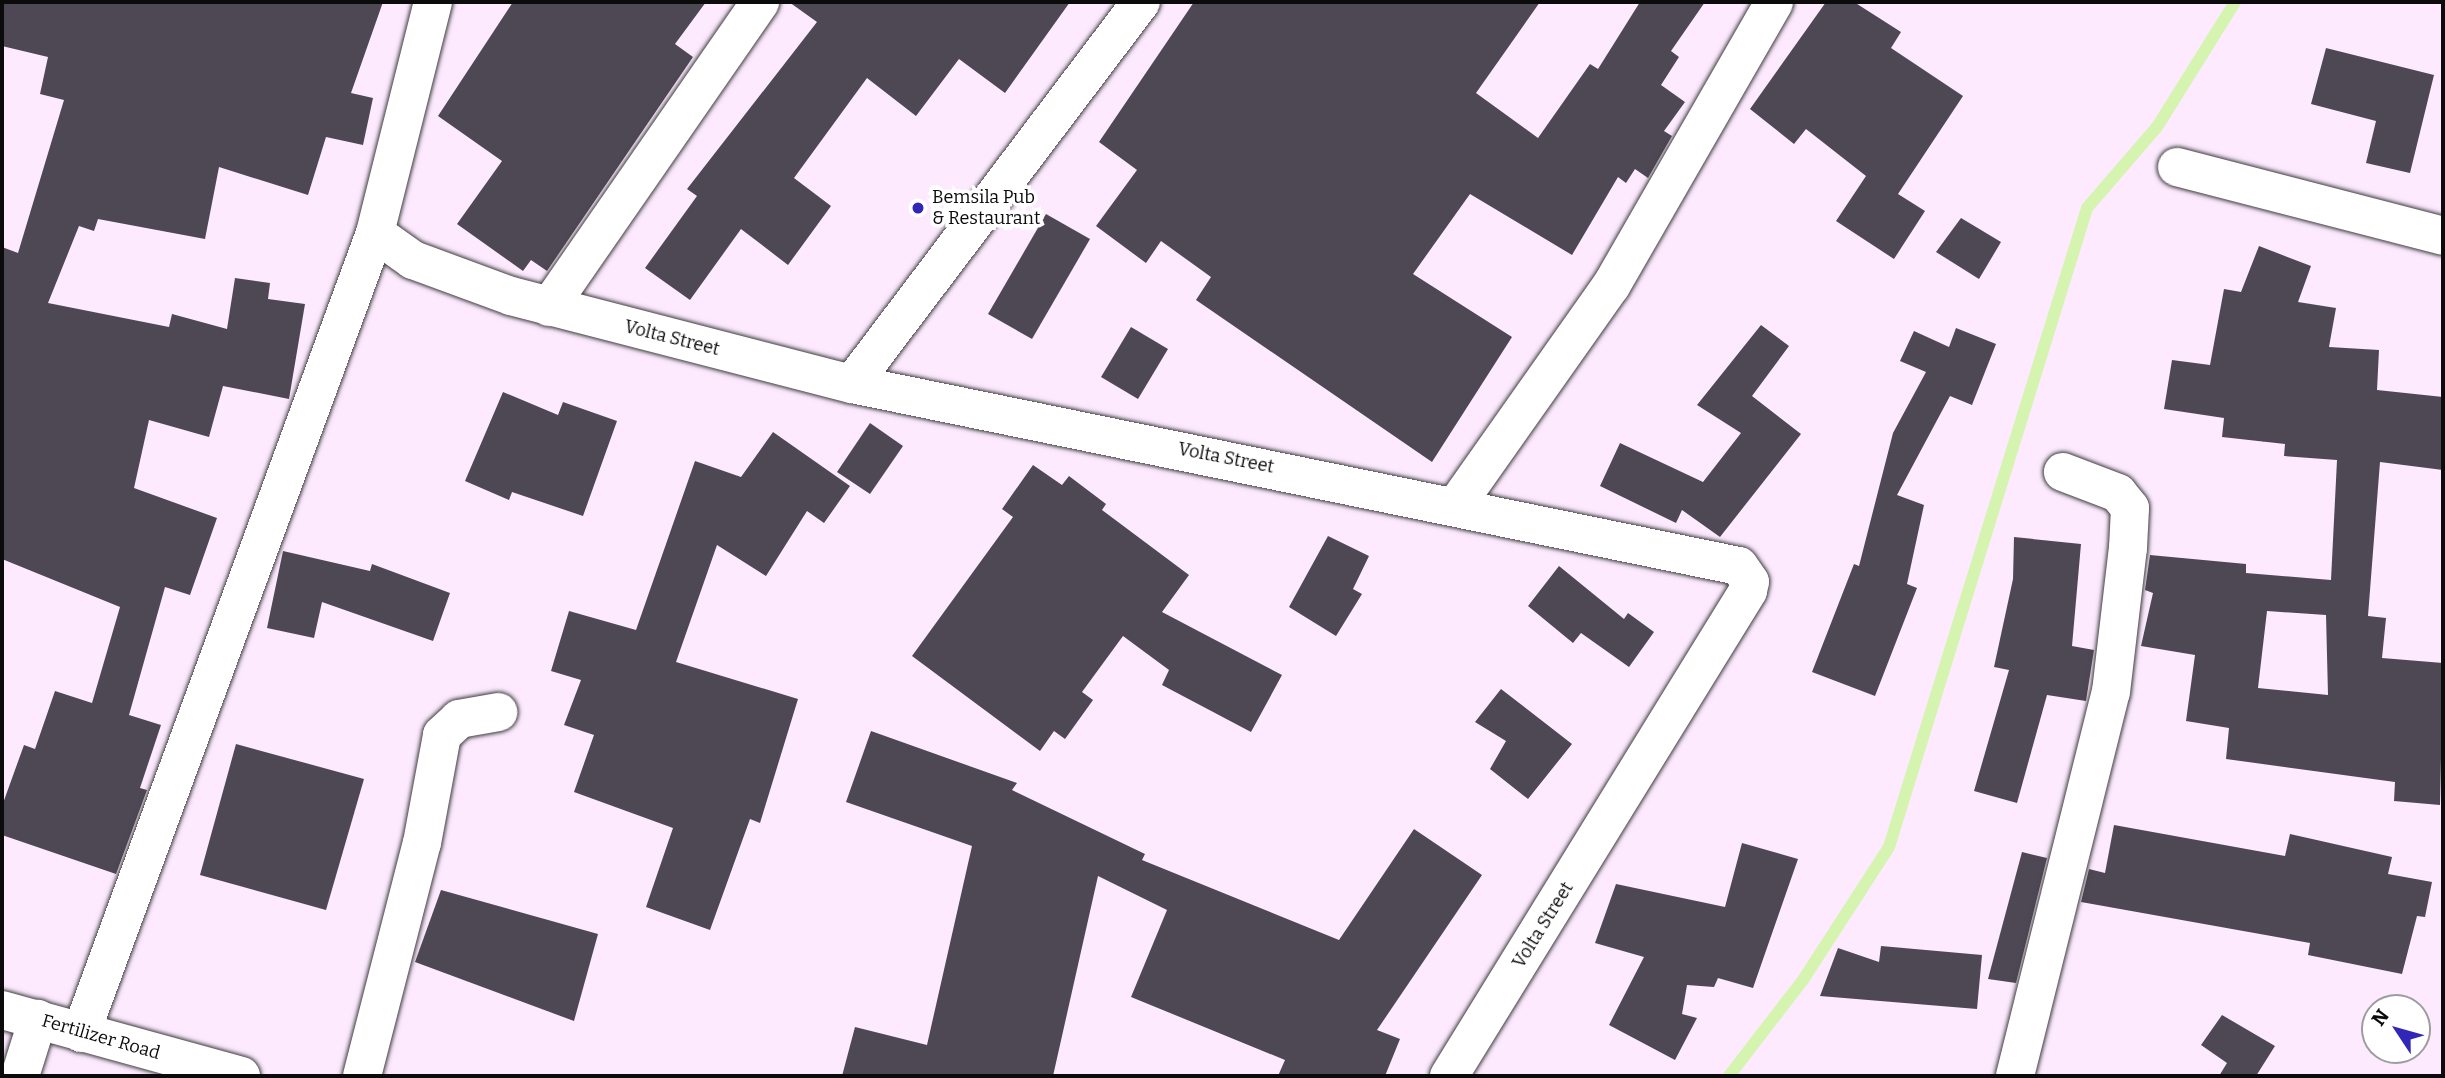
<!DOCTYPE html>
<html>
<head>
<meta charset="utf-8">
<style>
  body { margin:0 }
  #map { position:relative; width:2445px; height:1078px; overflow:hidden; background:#fdeaff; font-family:Bitter,serif }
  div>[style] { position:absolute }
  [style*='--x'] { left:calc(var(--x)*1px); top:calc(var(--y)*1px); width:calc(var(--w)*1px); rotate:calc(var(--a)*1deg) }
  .stream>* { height:12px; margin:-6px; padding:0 6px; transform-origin:6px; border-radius:6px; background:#d4f4b0 }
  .building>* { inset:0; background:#4e4854 }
  .roads { filter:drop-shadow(0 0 2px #3e3e3e) drop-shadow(0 0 2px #3e3e3e) }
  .minor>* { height:38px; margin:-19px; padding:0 19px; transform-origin:19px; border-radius:19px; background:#fff }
  .tertiary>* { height:38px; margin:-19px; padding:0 19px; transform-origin:19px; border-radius:19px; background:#fff }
  .dots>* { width:19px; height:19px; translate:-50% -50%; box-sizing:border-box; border:4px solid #fff; border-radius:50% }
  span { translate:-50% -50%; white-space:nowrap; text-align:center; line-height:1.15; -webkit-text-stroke:7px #fff; paint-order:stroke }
  .poi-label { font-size:18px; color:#0b0b0b }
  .left { translate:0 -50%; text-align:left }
  .street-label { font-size:18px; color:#0b0b0b }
  .frame { position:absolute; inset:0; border:4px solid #0b0b0b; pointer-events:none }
  .north { position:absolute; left:2361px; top:994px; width:70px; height:70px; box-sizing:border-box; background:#fff; border:2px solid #9d9d9d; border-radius:50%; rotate:306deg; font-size:19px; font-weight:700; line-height:28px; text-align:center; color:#0b0b0b }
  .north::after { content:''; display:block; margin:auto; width:24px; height:32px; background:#3027b8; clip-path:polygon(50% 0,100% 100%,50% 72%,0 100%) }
</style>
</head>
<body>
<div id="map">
  <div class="stream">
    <i style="--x:1729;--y:1076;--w:121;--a:-52.4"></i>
    <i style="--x:1803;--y:980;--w:158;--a:-57.1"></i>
    <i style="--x:1889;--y:847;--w:669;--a:-72.78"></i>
    <i style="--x:2087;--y:208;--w:107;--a:-49.2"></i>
    <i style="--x:2157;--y:127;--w:147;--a:-58"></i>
  </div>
  <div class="building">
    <i style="clip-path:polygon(2px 2px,383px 2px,351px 93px,373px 98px,363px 145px,326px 137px,308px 195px,219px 167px,205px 239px,98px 219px,94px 231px,79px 226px,48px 303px,169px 327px,172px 314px,227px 329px,235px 278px,270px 283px,268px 299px,305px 304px,289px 399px,223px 386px,209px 437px,149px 420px,134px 488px,217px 518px,190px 595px,165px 587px,129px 715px,161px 725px,140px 788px,147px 790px,116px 874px,2px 835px,2px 806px,24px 745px,35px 749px,55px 691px,92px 703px,120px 607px,2px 559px,2px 247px,18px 253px,64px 100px,40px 94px,48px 57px,2px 46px)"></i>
    <i style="clip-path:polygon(513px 2px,706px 2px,675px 44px,693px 57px,547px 271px,531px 260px,523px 271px,457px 224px,502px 161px,438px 116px)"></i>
    <i style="clip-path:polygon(789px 2px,1070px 2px,1005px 93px,959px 59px,916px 116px,867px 78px,794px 178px,831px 206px,788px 265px,741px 229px,690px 300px,645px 268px,697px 196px,687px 189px,817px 22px)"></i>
    <i style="clip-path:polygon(1194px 2px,1540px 2px,1476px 93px,1538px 138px,1590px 64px,1598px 69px,1640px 2px,1705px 2px,1671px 51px,1679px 57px,1661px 85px,1685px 102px,1664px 131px,1672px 136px,1648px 178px,1635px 169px,1626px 183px,1618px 177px,1572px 255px,1470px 194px,1413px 274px,1512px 337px,1432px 462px,1196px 300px,1211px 277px,1161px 241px,1146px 263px,1096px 226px,1137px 170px,1099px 142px)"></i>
    <i style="clip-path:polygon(1826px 2px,1854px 2px,1901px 32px,1891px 48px,1963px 96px,1898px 194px,1925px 211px,1894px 259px,1836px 221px,1866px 176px,1806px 129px,1794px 144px,1750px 109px)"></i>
    <i style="clip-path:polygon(2326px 48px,2434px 75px,2410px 173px,2366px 163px,2376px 121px,2311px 104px)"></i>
    <i style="clip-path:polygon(1046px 214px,1090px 239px,1032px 339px,988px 314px)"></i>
    <i style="clip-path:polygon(1961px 218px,2001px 242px,1979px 279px,1936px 252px)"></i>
    <i style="clip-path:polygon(evenodd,2259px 246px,2311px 266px,2298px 302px,2336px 308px,2329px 347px,2379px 350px,2377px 390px,2443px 397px,2443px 470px,2380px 462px,2368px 616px,2386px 618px,2382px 658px,2443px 663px,2440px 805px,2394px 801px,2395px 782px,2226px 759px,2229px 728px,2186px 721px,2195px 655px,2141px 646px,2153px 593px,2145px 590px,2150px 555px,2246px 564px,2246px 573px,2331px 580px,2337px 460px,2284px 456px,2285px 444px,2222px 437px,2224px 418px,2164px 409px,2172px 360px,2210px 365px,2224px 289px,2241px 292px,2259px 246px,2267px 611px,2326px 615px,2328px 695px,2258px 688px,2267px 611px)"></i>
    <i style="clip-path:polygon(1761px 325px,1789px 346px,1752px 396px,1801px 434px,1720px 537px,1682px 510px,1676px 523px,1600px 486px,1620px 443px,1703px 482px,1741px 433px,1697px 405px)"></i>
    <i style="clip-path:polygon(1131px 327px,1168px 349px,1138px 399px,1101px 377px)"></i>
    <i style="clip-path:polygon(1956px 328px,1996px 344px,1972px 405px,1950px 396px,1897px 495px,1924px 505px,1907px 584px,1917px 588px,1875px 696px,1812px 672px,1854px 564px,1859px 566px,1893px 433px,1926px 372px,1900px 361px,1914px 331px,1949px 347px)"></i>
    <i style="clip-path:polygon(503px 392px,558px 415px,563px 402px,617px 421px,583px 516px,512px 492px,509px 500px,465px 481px)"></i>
    <i style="clip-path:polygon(870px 423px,903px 446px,870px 494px,837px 472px)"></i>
    <i style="clip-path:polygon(773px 432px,850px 486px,824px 523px,807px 511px,766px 576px,717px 545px,676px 662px,798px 699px,760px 823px,750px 819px,710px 930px,646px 907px,673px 828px,574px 792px,594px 735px,564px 725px,581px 680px,551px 671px,569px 611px,636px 630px,695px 461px,741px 477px)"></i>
    <i style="clip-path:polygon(1033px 465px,1062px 485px,1069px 476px,1106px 504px,1102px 510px,1189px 575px,1162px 612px,1282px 675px,1251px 732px,1162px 685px,1169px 670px,1123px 636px,1082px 692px,1093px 700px,1065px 739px,1054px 731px,1040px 751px,912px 656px,1013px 517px,1002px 509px)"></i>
    <i style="clip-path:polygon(1328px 536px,1369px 556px,1353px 589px,1362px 594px,1336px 636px,1289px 607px)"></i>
    <i style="clip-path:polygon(2014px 537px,2081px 544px,2072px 646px,2094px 650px,2086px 701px,2047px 695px,2017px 803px,1974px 791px,2009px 670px,1994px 667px,2013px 579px)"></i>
    <i style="clip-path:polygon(283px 551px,370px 571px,372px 564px,450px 593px,433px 641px,322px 602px,314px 638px,267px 628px)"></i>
    <i style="clip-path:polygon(1559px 566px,1624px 619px,1628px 613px,1654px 632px,1629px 667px,1581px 633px,1573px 643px,1528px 606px)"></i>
    <i style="clip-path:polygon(1501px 689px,1572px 744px,1528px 799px,1490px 769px,1506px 741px,1475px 722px)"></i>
    <i style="clip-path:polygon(871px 731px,1017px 783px,1012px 790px,1145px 854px,1142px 860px,1339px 940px,1414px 829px,1482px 875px,1377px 1030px,1400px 1039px,1385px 1076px,1278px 1076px,1285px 1060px,1131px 997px,1167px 910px,1098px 876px,1053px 1076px,842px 1076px,855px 1027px,927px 1045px,972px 846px,846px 802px)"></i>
    <i style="clip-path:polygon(236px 744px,364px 779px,326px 910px,200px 875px)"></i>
    <i style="clip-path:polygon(2114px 825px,2285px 856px,2290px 834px,2392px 857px,2388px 874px,2432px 882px,2425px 917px,2417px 916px,2402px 974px,2308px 955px,2310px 943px,2081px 902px,2089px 869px,2105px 873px)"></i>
    <i style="clip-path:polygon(1742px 843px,1798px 859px,1753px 988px,1718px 978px,1714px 987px,1687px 985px,1682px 1014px,1697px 1018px,1675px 1060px,1609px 1025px,1644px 957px,1595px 943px,1616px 884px,1725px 907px)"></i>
    <i style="clip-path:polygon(2022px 852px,2047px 858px,2016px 983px,1988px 979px)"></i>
    <i style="clip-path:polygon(441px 890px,598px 934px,574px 1021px,415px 962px)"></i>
    <i style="clip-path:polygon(1881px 946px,1982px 955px,1977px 1009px,1820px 996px,1838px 948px,1879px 962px)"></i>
    <i style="clip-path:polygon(2222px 1015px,2275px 1046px,2256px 1076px,2219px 1076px,2227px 1063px,2201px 1045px)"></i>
  </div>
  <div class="roads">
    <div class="minor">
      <i style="--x:2177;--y:167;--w:275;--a:14.5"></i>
      <i style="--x:549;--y:307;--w:371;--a:-55.3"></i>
      <i style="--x:852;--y:384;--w:479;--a:-52.9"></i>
      <i style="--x:1457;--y:504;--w:267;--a:-54.8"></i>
      <i style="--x:1611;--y:286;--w:327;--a:-60.1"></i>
      <i style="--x:81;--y:1033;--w:852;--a:-69.82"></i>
      <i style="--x:20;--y:1076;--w:60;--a:-72.5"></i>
      <i style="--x:362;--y:1076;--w:241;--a:-75.6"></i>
      <i style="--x:422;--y:843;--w:110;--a:-79.5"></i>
      <i style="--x:442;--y:735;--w:23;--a:-43"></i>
      <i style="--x:459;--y:719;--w:40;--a:-10"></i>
      <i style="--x:2015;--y:1076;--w:396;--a:-76"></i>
      <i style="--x:2111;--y:692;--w:145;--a:-83.3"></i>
      <i style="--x:2128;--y:548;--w:40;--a:-87.1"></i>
      <i style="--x:2130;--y:508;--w:19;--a:-129"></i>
      <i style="--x:2118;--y:493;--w:59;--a:-159.1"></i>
    </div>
    <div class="tertiary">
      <i style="--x:433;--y:2;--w:238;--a:104.1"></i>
      <i style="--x:375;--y:233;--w:47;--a:35.4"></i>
      <i style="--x:413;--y:260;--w:104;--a:20.2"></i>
      <i style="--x:511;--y:296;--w:352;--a:14.5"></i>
      <i style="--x:852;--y:384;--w:905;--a:11.6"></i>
      <i style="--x:1739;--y:566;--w:19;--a:55"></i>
      <i style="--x:1750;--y:582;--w:9;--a:103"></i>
      <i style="--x:1748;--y:591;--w:570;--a:121.65"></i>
      <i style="--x:2;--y:1010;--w:248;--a:15.4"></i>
    </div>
  </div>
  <div class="dots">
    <i style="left:918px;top:208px;background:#3027b8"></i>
  </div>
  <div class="poi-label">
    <span class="left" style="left:932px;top:208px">Bemsila Pub<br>&amp; Restaurant</span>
  </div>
  <div class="street-label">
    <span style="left:672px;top:338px;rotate:14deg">Volta Street</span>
    <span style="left:1226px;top:458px;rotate:11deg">Volta Street</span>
    <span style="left:1543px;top:925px;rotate:-58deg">Volta Street</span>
    <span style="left:101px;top:1037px;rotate:16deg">Fertilizer Road</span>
  </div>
  <div class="frame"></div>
  <div class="north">N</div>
</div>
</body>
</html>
